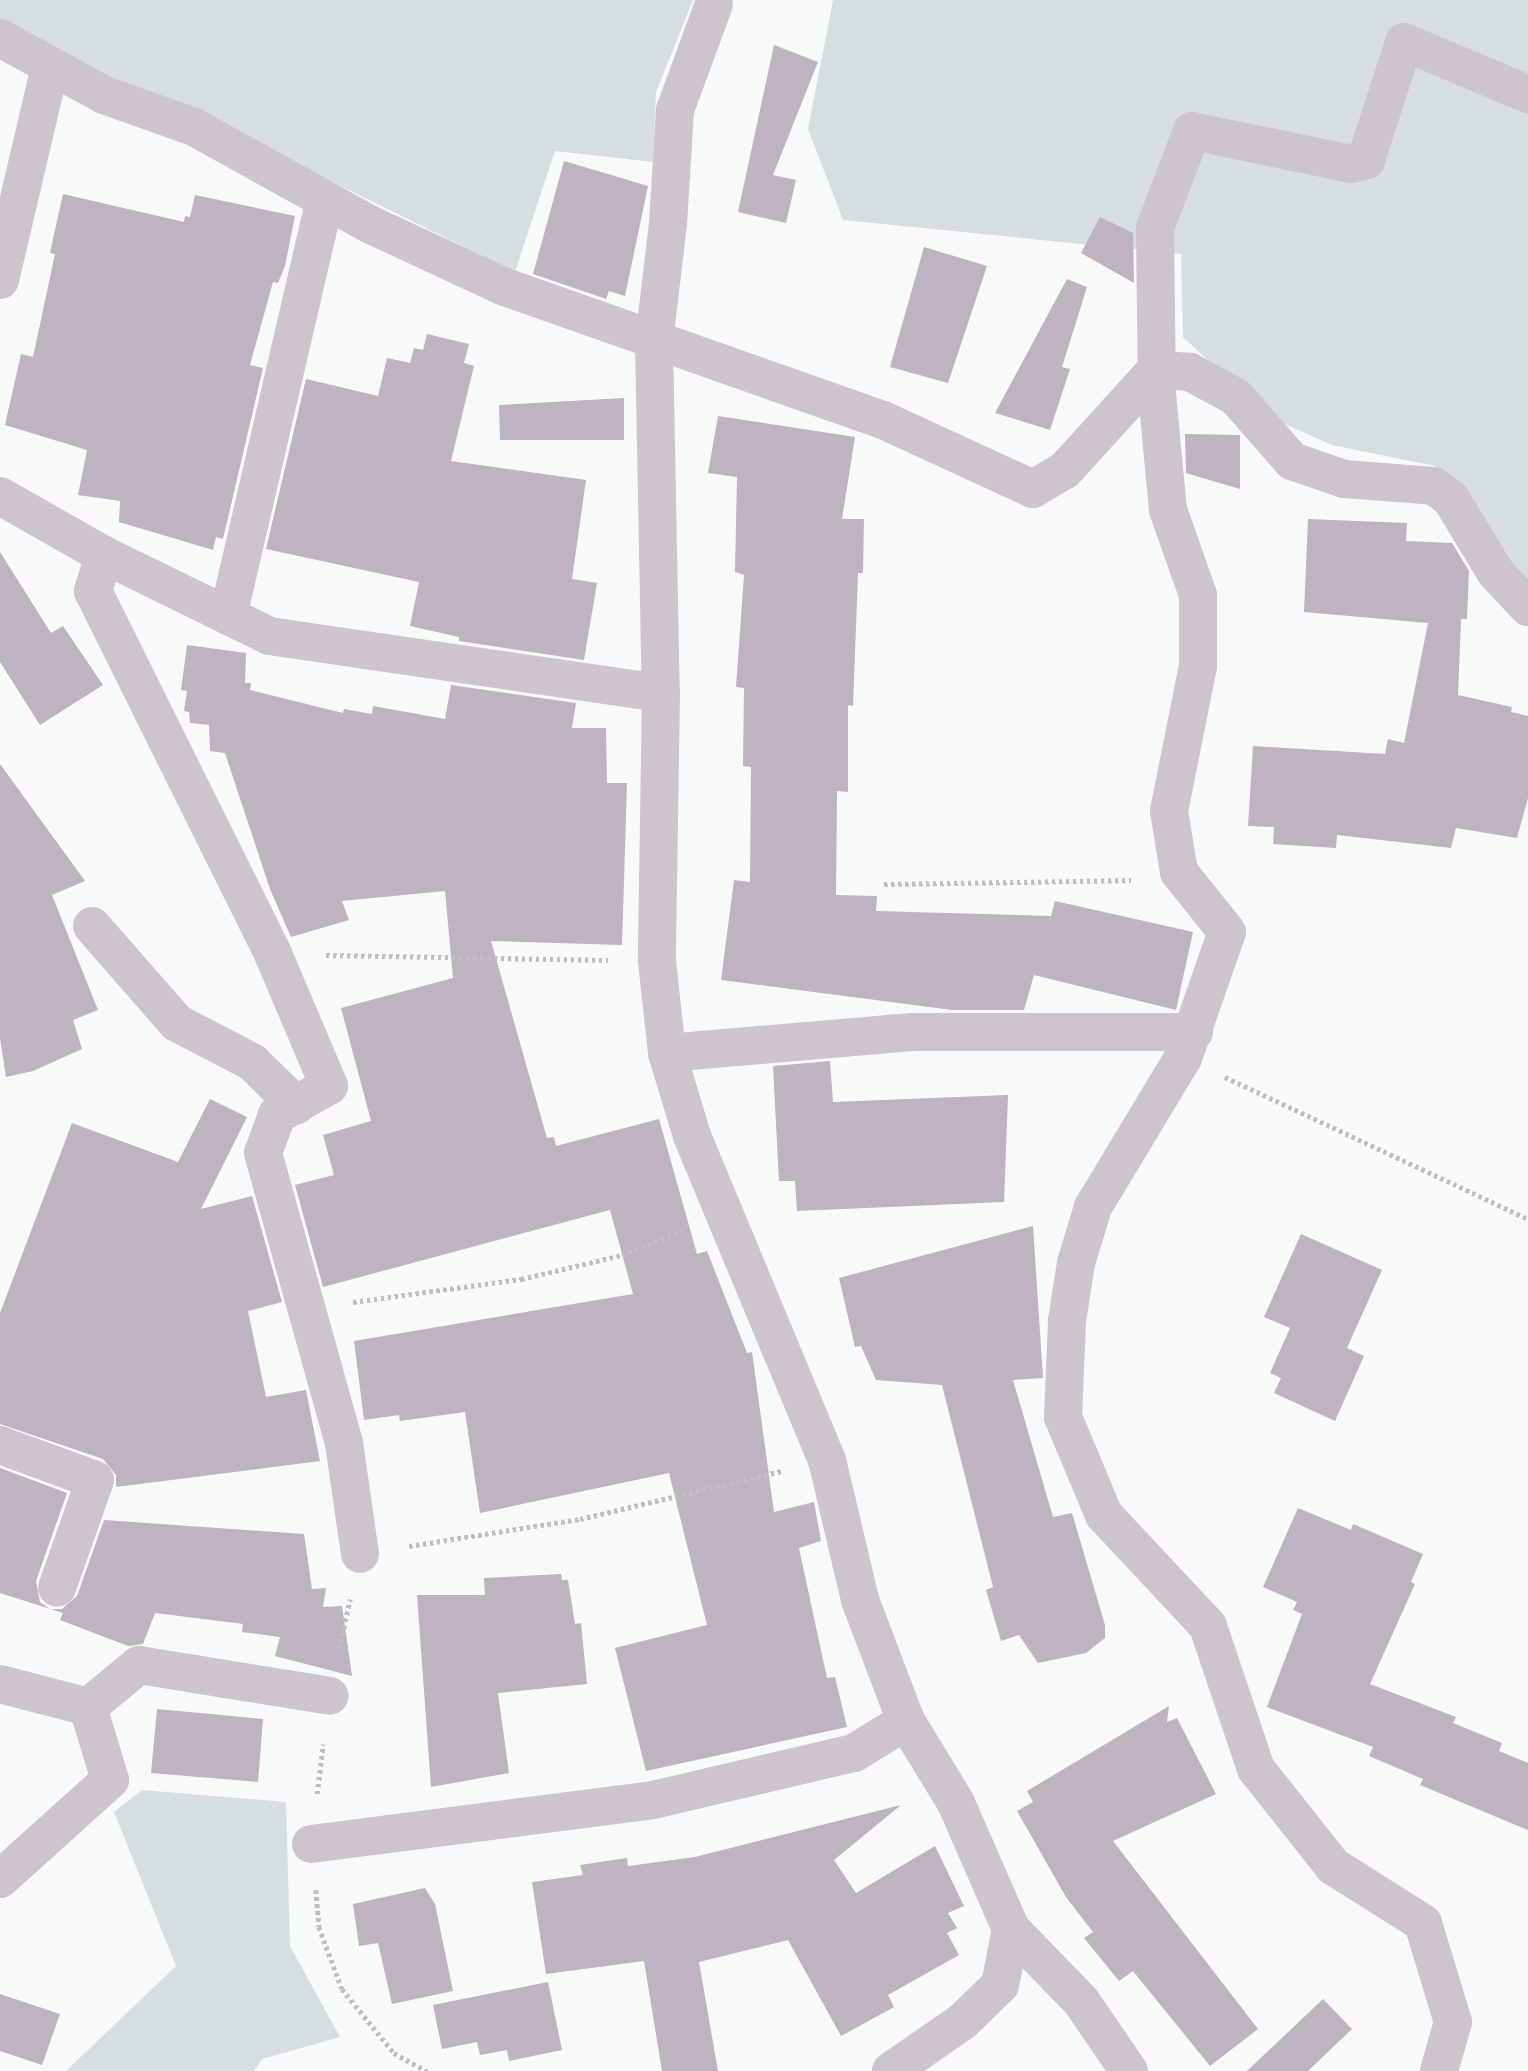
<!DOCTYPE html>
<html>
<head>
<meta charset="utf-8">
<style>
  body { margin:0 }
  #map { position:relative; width:1528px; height:2071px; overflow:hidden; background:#f7faf8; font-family:Inter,sans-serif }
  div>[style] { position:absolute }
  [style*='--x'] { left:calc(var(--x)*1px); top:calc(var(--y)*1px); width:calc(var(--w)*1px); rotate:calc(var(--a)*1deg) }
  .green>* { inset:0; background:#d6dee0 }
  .building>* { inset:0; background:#bfb2c1 }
  .path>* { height:4.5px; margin-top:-2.25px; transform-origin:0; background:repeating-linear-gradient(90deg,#c2bcc3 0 3.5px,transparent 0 7px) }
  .minor>* { height:38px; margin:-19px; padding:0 19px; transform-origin:19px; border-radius:19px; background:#cdc4cd }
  span { translate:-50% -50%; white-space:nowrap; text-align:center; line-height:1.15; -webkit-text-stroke:7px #fff; paint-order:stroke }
</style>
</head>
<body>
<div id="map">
  <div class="green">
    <i style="clip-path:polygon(0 0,693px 0,656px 92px,653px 162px,555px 151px,515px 272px,298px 165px,113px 82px,0 21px)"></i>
    <i style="clip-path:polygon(833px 0,1528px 0,1528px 583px,1514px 579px,1435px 466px,1332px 445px,1269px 417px,1183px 337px,1181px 254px,843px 220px,808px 129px)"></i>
    <i style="clip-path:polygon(142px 1790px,286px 1802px,290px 1946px,340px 2037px,262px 2059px,254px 2071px,66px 2071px,176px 1966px,114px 1812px)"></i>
  </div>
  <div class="building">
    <i style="clip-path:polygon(774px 45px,818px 62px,773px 175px,796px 180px,786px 223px,738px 212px)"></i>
    <i style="clip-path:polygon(564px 161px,648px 186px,625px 296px,609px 291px,606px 299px,533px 274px)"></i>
    <i style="clip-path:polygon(63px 194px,184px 222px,185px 216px,190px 217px,195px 195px,295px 216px,285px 266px,278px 283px,273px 282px,250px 365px,263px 368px,223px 539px,216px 537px,213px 550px,119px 522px,120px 501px,78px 495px,87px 450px,5px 425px,21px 354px,33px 357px,55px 254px,50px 253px)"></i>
    <i style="clip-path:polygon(1100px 217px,1133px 233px,1134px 283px,1081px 253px)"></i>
    <i style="clip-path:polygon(924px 247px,987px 266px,948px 383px,890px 367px)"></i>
    <i style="clip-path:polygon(1067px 279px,1087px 287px,1062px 367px,1070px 369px,1050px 430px,995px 413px)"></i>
    <i style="clip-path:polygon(427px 334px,469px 344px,464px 363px,474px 366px,451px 461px,586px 480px,572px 579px,597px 583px,584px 660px,459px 641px,459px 637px,410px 626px,419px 582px,266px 549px,306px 379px,378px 396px,387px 358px,410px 363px,414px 348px,423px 350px)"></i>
    <i style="clip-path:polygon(624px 398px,624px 440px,500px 440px,499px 405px)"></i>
    <i style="clip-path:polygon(718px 416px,855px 437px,842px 519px,864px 519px,863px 573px,858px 573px,853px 706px,848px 705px,848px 792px,837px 791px,836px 895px,877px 896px,876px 911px,1051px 916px,1055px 901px,1193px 932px,1176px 1010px,1034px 975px,1024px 1010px,952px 1010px,721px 980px,734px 880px,750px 882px,751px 767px,743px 766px,744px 688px,736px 687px,744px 575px,735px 572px,737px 477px,708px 473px)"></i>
    <i style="clip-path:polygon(1185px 434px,1240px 435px,1240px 489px,1186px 473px)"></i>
    <i style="clip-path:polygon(1308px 519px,1407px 523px,1406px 541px,1452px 543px,1469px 571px,1467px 619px,1461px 619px,1458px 695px,1512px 707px,1511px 712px,1528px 716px,1528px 798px,1517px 838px,1456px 828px,1451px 848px,1337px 835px,1336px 848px,1273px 844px,1274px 827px,1248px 826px,1253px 746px,1385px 754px,1388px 739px,1404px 743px,1428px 623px,1304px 612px)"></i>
    <i style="clip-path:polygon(0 552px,51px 633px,63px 626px,103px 685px,40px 725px,0 662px)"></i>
    <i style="clip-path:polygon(187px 645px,246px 653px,245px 683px,251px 683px,250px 690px,343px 713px,344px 709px,372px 714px,373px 706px,445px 719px,451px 685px,576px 703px,572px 728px,606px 728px,607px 783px,627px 783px,622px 945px,491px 941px,547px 1138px,554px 1137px,556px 1146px,659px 1119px,697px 1254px,707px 1251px,747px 1353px,752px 1352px,774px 1512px,814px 1502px,821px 1541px,799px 1548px,827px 1678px,835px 1677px,847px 1727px,646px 1771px,615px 1648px,707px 1625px,669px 1473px,480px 1513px,465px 1412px,400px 1421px,399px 1415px,364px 1420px,354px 1341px,633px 1294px,610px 1210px,323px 1287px,295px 1185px,334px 1175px,323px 1135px,371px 1121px,341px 1008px,453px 978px,445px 891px,342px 901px,349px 920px,291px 937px,270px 889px,225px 753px,210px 751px,209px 725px,190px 723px,189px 712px,184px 711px,187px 691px,181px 690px)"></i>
    <i style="clip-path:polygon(0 764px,85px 881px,52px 895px,98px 1010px,73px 1020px,82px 1049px,33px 1071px,6px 1077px,0 1038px)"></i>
    <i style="clip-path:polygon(830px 1061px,833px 1102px,1008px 1095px,1004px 1202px,797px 1211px,795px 1181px,779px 1181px,773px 1066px)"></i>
    <i style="clip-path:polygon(210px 1099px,247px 1117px,201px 1209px,252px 1196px,282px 1302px,248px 1311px,266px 1397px,306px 1390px,320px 1461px,116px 1487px,116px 1475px,103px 1459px,0 1424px,0 1313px,72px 1123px,178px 1162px)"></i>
    <i style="clip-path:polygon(1033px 1226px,1043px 1378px,1013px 1380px,1053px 1517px,1072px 1513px,1105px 1625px,1105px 1638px,1086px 1653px,1038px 1663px,1019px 1635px,1001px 1641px,986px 1590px,993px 1587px,942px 1385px,876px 1380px,861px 1346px,855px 1347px,839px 1278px)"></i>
    <i style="clip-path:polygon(1301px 1234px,1382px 1270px,1347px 1348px,1364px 1356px,1335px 1421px,1274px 1393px,1281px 1378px,1270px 1373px,1290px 1328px,1264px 1317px)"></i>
    <i style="clip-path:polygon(0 1468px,67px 1493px,36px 1581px,40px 1602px,50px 1609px,62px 1609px,77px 1596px,104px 1520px,304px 1534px,312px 1589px,326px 1588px,323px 1607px,342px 1606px,352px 1676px,275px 1656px,280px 1637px,242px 1632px,243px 1624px,155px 1613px,143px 1644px,128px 1646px,60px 1620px,63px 1613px,0 1593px)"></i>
    <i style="clip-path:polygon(1298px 1508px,1351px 1530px,1353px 1524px,1423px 1554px,1411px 1582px,1415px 1584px,1370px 1684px,1456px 1717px,1453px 1723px,1502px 1743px,1499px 1751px,1528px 1763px,1528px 1830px,1420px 1785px,1423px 1779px,1369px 1756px,1373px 1747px,1267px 1707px,1302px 1614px,1293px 1610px,1297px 1602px,1263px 1587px)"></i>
    <i style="clip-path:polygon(561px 1574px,562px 1580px,568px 1580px,575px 1624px,581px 1623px,587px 1684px,498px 1693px,509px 1773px,431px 1787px,417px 1595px,485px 1595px,484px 1578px)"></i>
    <i style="clip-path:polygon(1169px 1706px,1167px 1722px,1177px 1718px,1216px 1794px,1113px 1841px,1258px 2029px,1210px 2066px,1133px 1971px,1119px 1981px,1084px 1938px,1093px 1932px,1066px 1897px,1017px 1811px,1033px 1802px,1027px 1791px)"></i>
    <i style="clip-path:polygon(157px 1709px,263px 1719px,258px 1782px,151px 1773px)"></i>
    <i style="clip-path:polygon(901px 1805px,834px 1860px,856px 1893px,935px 1846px,964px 1906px,948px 1913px,957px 1928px,947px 1933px,959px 1955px,888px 1995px,894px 2007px,841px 2036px,788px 1940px,699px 1962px,718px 2071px,662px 2071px,644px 1961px,546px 1974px,532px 1882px,583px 1875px,580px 1865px,627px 1858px,628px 1866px,695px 1857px)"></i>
    <i style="clip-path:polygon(425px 1888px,435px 1904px,453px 1991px,392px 2004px,378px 1943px,359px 1946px,353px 1904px)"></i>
    <i style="clip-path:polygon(548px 1982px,562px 2050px,509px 2061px,507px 2050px,480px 2055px,477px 2042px,442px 2049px,433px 2005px)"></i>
    <i style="clip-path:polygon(0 1994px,60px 2014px,42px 2065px,0 2051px)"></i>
    <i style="clip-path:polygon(1323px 1999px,1352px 2029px,1308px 2071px,1247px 2071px)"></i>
  </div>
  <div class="path">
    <i style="--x:884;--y:884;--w:247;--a:-0.9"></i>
    <i style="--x:326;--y:955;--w:282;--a:1"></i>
    <i style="--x:1225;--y:1077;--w:335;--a:25.1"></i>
    <i style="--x:353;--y:1302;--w:170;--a:-7.8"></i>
    <i style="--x:521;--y:1279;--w:104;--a:-13.4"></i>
    <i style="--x:622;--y:1255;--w:65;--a:-21.8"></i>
    <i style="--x:409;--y:1546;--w:173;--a:-9"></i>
    <i style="--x:580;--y:1519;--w:207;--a:-13.4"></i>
    <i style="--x:339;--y:1649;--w:51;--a:-77.6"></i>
    <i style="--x:317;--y:1794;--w:50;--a:-83.2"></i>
    <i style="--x:316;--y:1890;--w:37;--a:85"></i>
    <i style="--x:319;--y:1927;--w:66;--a:69.6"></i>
    <i style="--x:342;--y:1989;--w:82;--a:50.9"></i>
    <i style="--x:394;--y:2053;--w:38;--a:29"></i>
  </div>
  <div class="minor">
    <i style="--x:714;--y:4;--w:113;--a:110.2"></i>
    <i style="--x:675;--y:110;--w:114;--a:93.5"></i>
    <i style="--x:668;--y:224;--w:118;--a:96.8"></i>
    <i style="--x:654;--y:341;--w:352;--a:88.9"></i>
    <i style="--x:661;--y:693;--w:268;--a:90.9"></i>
    <i style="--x:657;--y:961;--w:93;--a:83.8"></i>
    <i style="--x:667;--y:1053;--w:87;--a:73.2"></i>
    <i style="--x:692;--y:1136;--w:351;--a:67.4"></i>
    <i style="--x:827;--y:1460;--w:144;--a:76.7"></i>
    <i style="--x:860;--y:1600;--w:129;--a:69.2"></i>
    <i style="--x:906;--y:1721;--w:96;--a:58.6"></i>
    <i style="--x:956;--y:1803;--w:137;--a:66.4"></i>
    <i style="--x:1011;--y:1929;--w:57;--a:101.1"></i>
    <i style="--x:1000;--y:1985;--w:52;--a:135.8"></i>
    <i style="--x:963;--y:2021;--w:88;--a:145.2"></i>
    <i style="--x:0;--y:38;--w:119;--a:28.7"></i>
    <i style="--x:104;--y:95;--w:96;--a:19.6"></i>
    <i style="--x:194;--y:127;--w:200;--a:29"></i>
    <i style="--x:369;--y:224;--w:150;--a:24.9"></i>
    <i style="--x:505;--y:287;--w:401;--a:19.4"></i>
    <i style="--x:883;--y:420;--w:165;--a:24.7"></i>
    <i style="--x:1033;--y:489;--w:37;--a:-31"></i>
    <i style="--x:1065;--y:470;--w:135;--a:-47.7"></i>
    <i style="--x:1156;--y:370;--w:34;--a:3"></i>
    <i style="--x:1190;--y:372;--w:52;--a:28.5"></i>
    <i style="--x:1236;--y:397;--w:85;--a:48.8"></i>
    <i style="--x:1292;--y:461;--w:55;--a:19.1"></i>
    <i style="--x:1344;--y:479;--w:90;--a:4.4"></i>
    <i style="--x:1434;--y:486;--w:21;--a:37"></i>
    <i style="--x:1451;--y:499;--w:87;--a:58.7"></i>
    <i style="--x:1496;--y:573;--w:47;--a:46.7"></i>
    <i style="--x:0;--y:280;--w:220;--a:-76.8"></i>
    <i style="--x:0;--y:496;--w:120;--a:29.6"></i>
    <i style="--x:104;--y:555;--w:184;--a:26.1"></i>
    <i style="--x:269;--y:636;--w:396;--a:8.3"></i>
    <i style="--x:104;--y:555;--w:38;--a:107"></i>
    <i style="--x:93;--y:591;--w:405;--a:63.6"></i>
    <i style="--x:273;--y:954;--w:143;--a:67"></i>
    <i style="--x:329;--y:1086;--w:60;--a:150.9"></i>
    <i style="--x:277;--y:1115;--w:40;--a:110.2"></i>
    <i style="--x:263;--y:1153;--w:301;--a:74.4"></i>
    <i style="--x:344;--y:1443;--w:112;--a:81.8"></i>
    <i style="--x:228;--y:616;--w:427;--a:-76.9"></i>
    <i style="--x:92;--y:926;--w:129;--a:48.8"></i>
    <i style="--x:177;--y:1023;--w:85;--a:27.5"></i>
    <i style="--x:252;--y:1062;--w:62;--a:44.3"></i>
    <i style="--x:667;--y:1053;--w:246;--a:-4.9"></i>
    <i style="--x:912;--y:1032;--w:282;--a:0"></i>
    <i style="--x:0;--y:1445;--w:101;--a:20.2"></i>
    <i style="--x:95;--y:1480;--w:114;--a:109.4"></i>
    <i style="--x:0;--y:1684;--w:91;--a:14.6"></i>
    <i style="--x:88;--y:1707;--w:76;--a:73.2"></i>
    <i style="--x:110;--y:1780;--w:148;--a:138"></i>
    <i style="--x:88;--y:1707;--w:66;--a:-39.5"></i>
    <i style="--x:139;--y:1665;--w:193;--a:9.2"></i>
    <i style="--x:311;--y:1844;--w:345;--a:-7.3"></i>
    <i style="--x:653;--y:1800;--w:206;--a:-13.2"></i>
    <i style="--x:854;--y:1753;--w:61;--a:-31.6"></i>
    <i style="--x:1011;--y:1929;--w:100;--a:45.8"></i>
    <i style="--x:1081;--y:2001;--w:85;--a:55.6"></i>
    <i style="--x:1439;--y:2071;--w:51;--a:-74.1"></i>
    <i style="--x:1453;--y:2022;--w:103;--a:-106.9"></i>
    <i style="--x:1423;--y:1923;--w:107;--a:-147.7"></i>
    <i style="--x:1333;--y:1866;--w:124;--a:-128.4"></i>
    <i style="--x:1256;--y:1769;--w:151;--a:-108.6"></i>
    <i style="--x:1208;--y:1626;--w:152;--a:-133.1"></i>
    <i style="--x:1104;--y:1515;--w:106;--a:-112.7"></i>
    <i style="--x:1063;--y:1417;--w:96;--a:-87.6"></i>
    <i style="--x:1067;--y:1321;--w:59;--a:-81.2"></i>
    <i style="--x:1076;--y:1263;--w:59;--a:-73.1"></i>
    <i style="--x:1093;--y:1207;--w:174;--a:-58.9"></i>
    <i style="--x:1183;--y:1058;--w:133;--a:-70.8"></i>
    <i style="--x:1227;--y:932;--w:77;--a:-128.7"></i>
    <i style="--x:1179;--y:872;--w:62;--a:-99.3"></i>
    <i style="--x:1169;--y:811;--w:148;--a:-78.7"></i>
    <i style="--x:1198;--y:666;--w:71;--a:-90"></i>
    <i style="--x:1198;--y:595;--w:90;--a:-109.4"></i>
    <i style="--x:1168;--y:510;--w:117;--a:-95.4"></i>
    <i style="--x:1157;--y:394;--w:166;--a:-90.7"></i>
    <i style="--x:1155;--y:228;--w:104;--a:-69.1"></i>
    <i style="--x:1192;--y:131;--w:163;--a:11.7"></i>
    <i style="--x:1352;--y:164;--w:15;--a:-16"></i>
    <i style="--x:1366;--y:160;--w:124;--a:-72.1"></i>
    <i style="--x:1404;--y:42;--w:134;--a:22.8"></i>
  </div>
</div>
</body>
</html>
